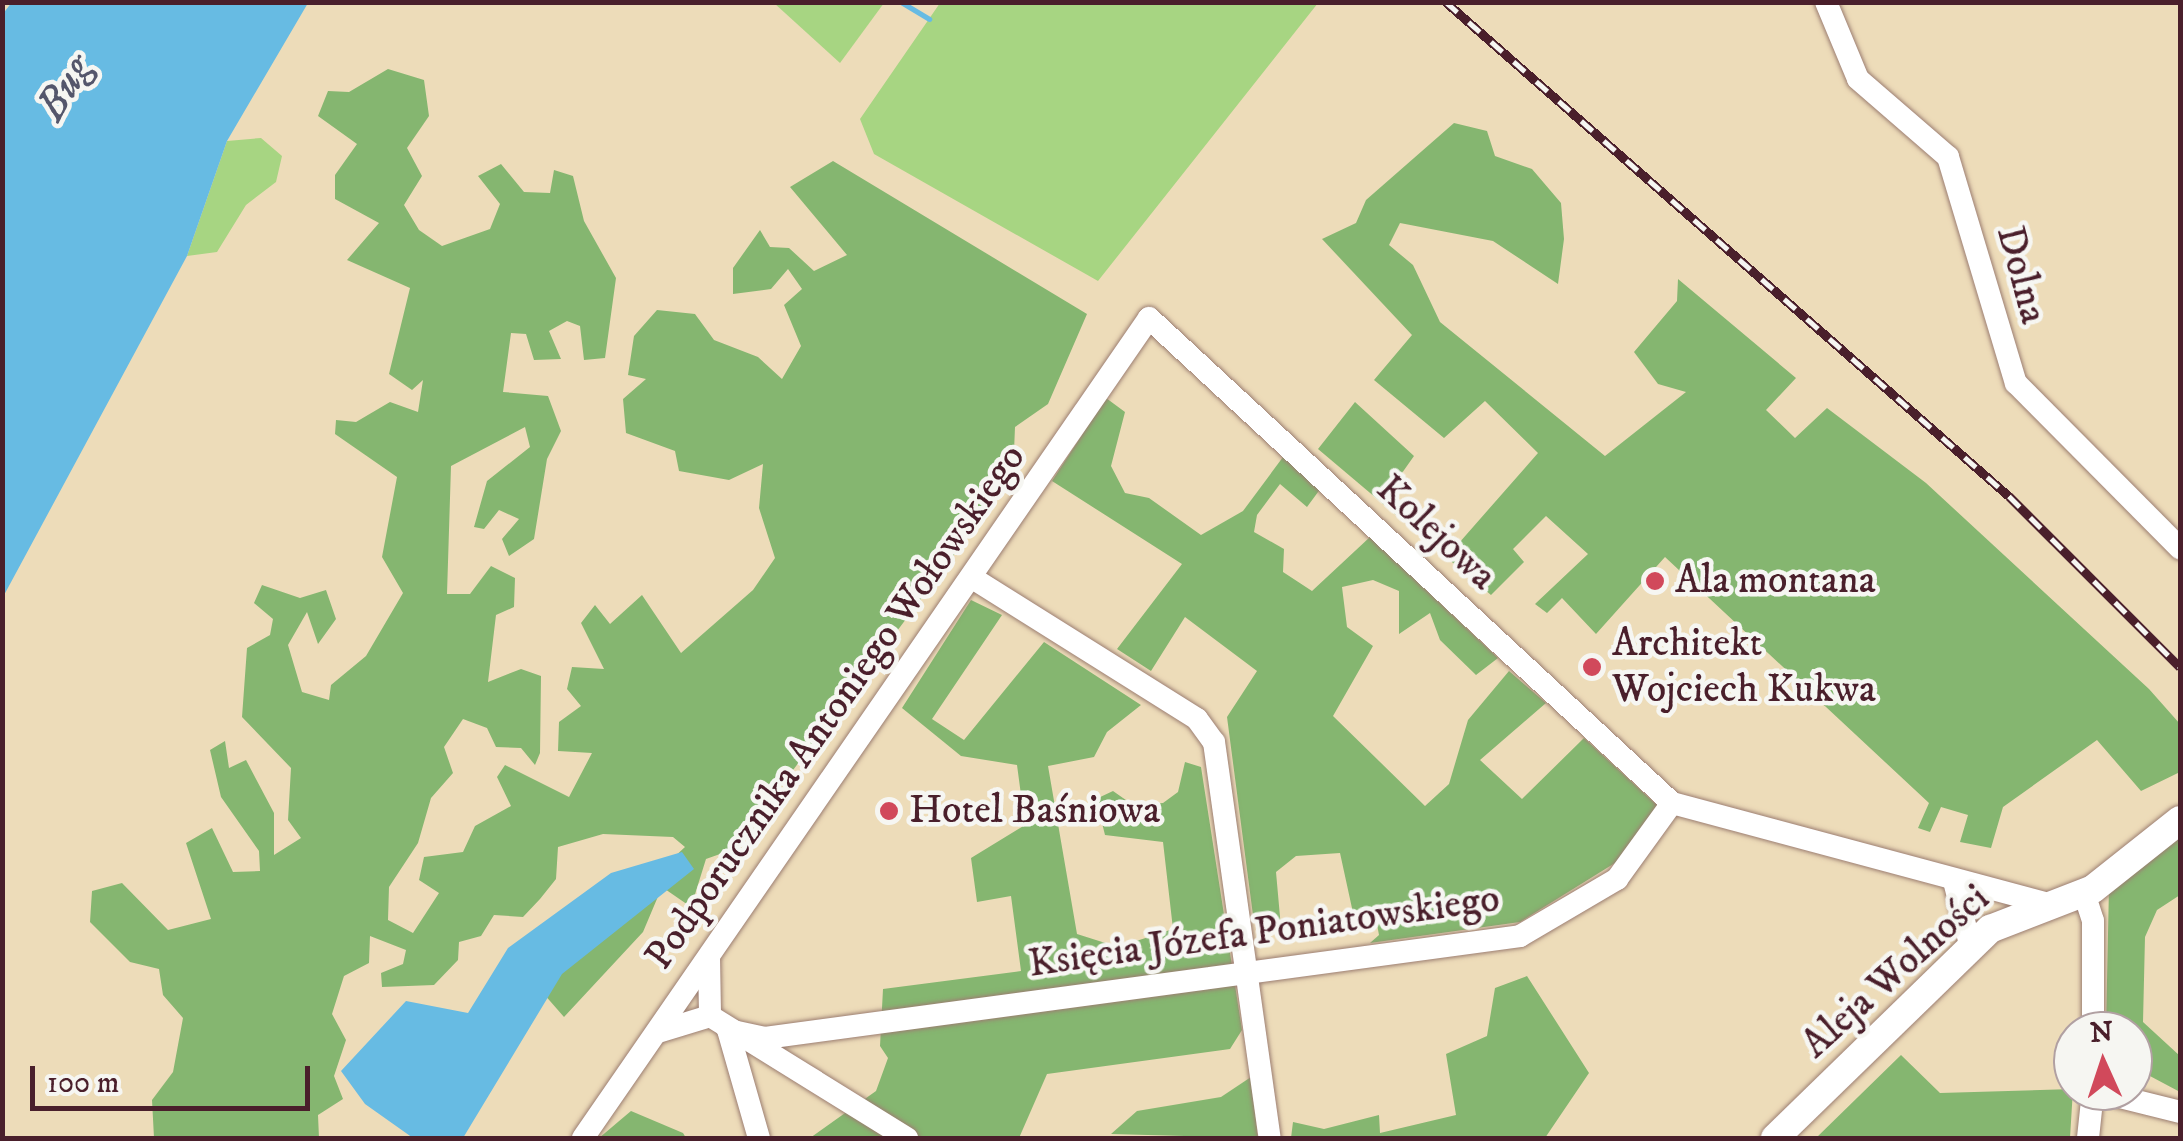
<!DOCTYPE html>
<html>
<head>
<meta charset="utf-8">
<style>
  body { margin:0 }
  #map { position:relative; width:2183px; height:1141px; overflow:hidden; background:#eddcb9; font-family:"IM FELL DW Pica",serif }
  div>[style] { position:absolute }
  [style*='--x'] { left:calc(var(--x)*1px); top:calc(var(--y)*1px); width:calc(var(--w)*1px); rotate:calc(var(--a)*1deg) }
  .green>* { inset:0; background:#a7d582 }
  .forest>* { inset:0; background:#85b670 }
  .water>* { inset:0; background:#67bbe3 }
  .stream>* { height:5px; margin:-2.5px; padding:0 2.5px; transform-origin:2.5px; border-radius:2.5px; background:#67bbe3 }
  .roads { filter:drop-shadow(0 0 2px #9c7e72) drop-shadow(0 0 2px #9c7e72) }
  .minor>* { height:22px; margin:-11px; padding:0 11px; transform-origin:11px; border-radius:11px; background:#fff }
  .tertiary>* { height:28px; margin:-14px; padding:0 14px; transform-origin:14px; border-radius:14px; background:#fff }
  .rail>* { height:9px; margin-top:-4.5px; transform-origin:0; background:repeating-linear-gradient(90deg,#f6f6f2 0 15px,#4a1f2b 0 30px); box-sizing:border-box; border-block:2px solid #4a1f2b }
  .dots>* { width:28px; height:28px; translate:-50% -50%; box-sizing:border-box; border:5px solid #f6f6f2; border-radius:50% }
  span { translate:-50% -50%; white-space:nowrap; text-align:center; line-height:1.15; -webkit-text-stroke:9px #f6f6f2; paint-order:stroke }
  .street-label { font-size:40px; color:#4a1f2b }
  .poi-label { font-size:40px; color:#4a1f2b }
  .left { translate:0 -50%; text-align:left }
  .water-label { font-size:42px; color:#54566b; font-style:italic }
  .frame { position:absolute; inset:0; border:5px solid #4a1f2b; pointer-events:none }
  .north { position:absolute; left:2053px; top:1011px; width:100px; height:100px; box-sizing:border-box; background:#f6f6f2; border:2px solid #b1a0a2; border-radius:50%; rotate:357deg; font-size:28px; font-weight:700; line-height:40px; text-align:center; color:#4a1f2b }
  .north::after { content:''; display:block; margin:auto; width:35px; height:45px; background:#d1495b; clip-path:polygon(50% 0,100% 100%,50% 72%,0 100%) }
  .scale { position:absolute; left:30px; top:1066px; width:280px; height:45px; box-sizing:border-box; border:5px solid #4a1f2b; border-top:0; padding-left:12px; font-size:30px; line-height:35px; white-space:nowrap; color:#4a1f2b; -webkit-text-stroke:8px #f6f6f2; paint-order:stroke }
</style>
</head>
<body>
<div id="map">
  <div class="green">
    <i style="clip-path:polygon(774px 3px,884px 2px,884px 3px,840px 63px)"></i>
    <i style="clip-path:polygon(940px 3px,940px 2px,1318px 3px,1098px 281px,874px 154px,860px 119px)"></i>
    <i style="clip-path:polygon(261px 138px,282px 156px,276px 182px,246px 205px,217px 252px,187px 256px,227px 141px)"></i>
  </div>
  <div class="forest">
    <i style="clip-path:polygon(388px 69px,424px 80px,429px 116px,407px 148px,422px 176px,404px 205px,419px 230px,442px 246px,490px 229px,500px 204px,478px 176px,501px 164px,524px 192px,550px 193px,554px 170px,573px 176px,584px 221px,616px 278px,605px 358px,584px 360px,580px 326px,567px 321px,549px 331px,561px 359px,534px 360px,526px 334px,511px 333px,503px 392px,548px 396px,561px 431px,547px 459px,534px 539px,509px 556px,502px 539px,519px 519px,499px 510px,484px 529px,474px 527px,487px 481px,530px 447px,525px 427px,451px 466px,447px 594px,470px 594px,491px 566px,515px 578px,514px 607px,496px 615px,488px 682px,521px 669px,541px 676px,540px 753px,535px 765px,521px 748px,496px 747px,487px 728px,463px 719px,444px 747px,453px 773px,431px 798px,418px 843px,389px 887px,388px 920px,413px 933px,439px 893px,419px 880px,424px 857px,463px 852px,475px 826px,511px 806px,497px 777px,505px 765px,569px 797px,592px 753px,558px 751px,559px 722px,581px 706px,567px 689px,572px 667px,604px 669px,581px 623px,595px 605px,610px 624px,642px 595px,681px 653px,753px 590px,775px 558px,759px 508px,763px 464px,729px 480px,679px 471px,675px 451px,626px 433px,623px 399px,646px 379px,628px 375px,634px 336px,657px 310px,695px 314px,714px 340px,758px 357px,782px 379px,801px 346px,784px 305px,802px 289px,788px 269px,771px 289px,733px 294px,733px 268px,760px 230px,770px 247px,789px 248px,814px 271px,847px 255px,790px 187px,833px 161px,1087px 314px,1048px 404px,1015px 427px,1013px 476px,734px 849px,706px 859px,691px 907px,662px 887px,643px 932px,564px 1017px,536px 985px,685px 847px,673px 837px,603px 834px,558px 847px,556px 879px,540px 899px,523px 917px,494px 915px,481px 936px,459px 942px,458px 960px,434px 985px,382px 987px,381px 973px,403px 964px,406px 950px,370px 936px,369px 963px,344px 976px,332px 1014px,346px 1040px,334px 1076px,343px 1099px,318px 1115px,319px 1138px,154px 1138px,152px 1100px,173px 1072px,183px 1018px,163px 995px,159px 969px,130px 962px,90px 922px,92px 891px,122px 883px,168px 930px,211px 919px,186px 843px,212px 828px,233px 872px,260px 871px,259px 851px,221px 797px,210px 750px,225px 741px,229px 768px,246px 760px,274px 813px,274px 855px,301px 838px,288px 820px,291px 768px,242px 717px,247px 648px,270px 635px,273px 619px,254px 603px,262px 585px,300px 598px,326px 590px,336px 619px,318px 644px,307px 612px,288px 645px,302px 692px,329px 700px,331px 685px,366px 656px,403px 593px,382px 557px,397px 477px,335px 434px,336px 420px,356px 422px,390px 402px,418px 412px,423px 380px,412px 390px,389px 374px,410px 288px,347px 260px,379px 223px,335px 199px,335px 175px,357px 144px,318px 116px,328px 91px,349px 92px)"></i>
    <i style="clip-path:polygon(1454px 123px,1487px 131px,1495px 156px,1532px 169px,1561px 203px,1564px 239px,1558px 284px,1493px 241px,1400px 223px,1389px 245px,1413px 265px,1440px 322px,1605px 456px,1686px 392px,1658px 384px,1634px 352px,1677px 301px,1678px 279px,1796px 378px,1766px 410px,1795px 438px,1827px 408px,1926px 483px,2149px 689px,2180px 724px,2180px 772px,2141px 791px,2097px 740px,2003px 807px,1991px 848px,1960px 842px,1968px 815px,1941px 807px,1930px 832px,1918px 828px,1929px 803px,1665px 557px,1596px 634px,1562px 598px,1547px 613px,1535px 604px,1588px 554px,1546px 516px,1513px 549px,1524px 562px,1491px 595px,1318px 449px,1355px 402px,1414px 456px,1385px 497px,1428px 538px,1459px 543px,1538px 453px,1485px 401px,1444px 438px,1374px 380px,1412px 335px,1322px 239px,1356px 223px,1366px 200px)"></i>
    <i style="clip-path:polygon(1106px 398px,1125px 412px,1111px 466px,1125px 493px,1149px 498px,1201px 535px,1243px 511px,1286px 453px,1321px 488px,1307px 507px,1280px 484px,1257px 515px,1254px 532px,1284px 549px,1283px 572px,1312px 591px,1370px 537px,1498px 658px,1476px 675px,1440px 640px,1430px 613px,1399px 634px,1399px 591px,1373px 580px,1342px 587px,1347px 627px,1373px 646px,1333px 716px,1425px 806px,1449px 784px,1468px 720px,1509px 671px,1546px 703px,1480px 760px,1522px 799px,1584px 738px,1659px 807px,1623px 858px,1520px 922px,1370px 943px,1379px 935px,1376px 919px,1355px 922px,1340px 853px,1296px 856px,1276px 872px,1281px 928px,1254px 923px,1227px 717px,1257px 671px,1185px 617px,1151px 671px,1117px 649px,1182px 564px,1052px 481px)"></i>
    <i style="clip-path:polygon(971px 600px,1002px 615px,932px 719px,964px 740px,1044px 642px,1141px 705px,1107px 732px,1094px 757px,1048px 766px,1077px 934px,1118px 947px,1173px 929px,1163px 842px,1105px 835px,1096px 799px,1113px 791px,1133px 805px,1163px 803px,1178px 792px,1185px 762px,1201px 767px,1242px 1030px,1230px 1049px,1047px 1074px,1019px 1138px,810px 1138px,876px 1091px,888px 1058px,880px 1046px,883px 989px,1021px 971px,1011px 896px,977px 902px,971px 858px,1025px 825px,1017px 765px,961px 756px,902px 708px)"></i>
    <i style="clip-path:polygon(2180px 834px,2180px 895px,2157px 910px,2145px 937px,2143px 1022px,2180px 1056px,2180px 1092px,2133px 1067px,2133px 1031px,2106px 1028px,2109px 887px)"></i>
    <i style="clip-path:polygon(1527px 976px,1589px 1073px,1545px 1138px,1291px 1138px,1293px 1122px,1324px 1129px,1379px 1115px,1380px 1133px,1456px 1115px,1446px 1054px,1487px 1036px,1495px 988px)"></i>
    <i style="clip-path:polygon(1901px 1055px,1940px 1093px,2073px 1089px,2070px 1138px,1816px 1138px)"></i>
    <i style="clip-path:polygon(1251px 1077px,1258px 1138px,1111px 1134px,1137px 1111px,1221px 1097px)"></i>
    <i style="clip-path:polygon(631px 1111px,683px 1133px,686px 1138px,599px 1138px)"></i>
  </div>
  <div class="water">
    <i style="clip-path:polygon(12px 2px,308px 3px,227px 141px,187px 256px,3px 597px,2px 15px)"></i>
    <i style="clip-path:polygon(682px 852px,694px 869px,562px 974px,463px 1138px,413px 1138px,365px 1104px,341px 1071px,406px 1001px,468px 1013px,508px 948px,611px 873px)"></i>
  </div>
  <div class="stream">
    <i style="--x:901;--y:2;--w:33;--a:31"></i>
  </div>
  <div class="roads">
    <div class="minor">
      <i style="--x:1826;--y:2;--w:83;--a:67.4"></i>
      <i style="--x:1858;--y:79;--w:119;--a:40.9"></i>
      <i style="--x:1948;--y:157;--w:236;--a:73.3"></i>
      <i style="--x:2016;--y:383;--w:233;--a:45.2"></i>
      <i style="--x:974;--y:579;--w:263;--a:32.1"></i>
      <i style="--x:1197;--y:719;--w:29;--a:54"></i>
      <i style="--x:1214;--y:742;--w:400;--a:82"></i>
      <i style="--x:1954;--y:881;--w:69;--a:75.8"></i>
      <i style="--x:2084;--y:893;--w:29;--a:72"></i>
      <i style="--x:2093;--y:921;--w:110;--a:90"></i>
      <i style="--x:709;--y:957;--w:59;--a:89"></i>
      <i style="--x:728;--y:1030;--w:38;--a:12"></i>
      <i style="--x:765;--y:1038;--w:762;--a:-7.69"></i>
      <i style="--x:1520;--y:936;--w:113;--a:-30.4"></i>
      <i style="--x:1617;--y:879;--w:94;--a:-54.1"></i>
      <i style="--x:728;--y:1030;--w:112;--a:74"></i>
      <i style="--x:658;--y:1032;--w:54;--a:-17.1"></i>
      <i style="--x:710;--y:1016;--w:232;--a:31.8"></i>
      <i style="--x:2096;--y:1091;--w:87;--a:14"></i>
      <i style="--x:583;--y:1138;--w:996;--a:-55.38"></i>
      <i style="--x:1149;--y:318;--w:713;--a:42.84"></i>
      <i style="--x:1672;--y:803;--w:387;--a:15"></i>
      <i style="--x:2088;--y:1138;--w:47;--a:-83.9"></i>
    </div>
    <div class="tertiary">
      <i style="--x:1775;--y:1138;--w:300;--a:-44.2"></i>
      <i style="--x:1990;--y:929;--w:110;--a:-21.2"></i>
      <i style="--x:2093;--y:889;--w:111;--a:-38.4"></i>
    </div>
  </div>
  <div class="rail">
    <i style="--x:1446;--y:2;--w:749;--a:41.27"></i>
    <i style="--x:2009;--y:496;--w:242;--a:45"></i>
  </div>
  <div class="dots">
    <i style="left:1655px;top:581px;background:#d1495b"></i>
    <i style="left:1592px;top:667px;background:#d1495b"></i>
    <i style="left:889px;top:811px;background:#d1495b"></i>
  </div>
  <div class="street-label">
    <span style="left:2021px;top:275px;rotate:75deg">Dolna</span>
    <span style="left:1436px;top:533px;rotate:43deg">Kolejowa</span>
    <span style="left:836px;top:707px;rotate:-55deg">Podporucznika Antoniego Wołowskiego</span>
    <span style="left:1264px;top:932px;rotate:-8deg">Księcia Józefa Poniatowskiego</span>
    <span style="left:1896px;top:972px;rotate:-42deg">Aleja Wolności</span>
  </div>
  <div class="poi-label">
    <span class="left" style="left:1675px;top:581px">Ala montana</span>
    <span class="left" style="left:1612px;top:667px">Architekt<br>Wojciech Kukwa</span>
    <span class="left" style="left:909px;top:811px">Hotel Baśniowa</span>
  </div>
  <div class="water-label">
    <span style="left:65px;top:88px;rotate:-58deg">Bug</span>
  </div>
  <div class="frame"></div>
  <div class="north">N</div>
  <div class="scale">100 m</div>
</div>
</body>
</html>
